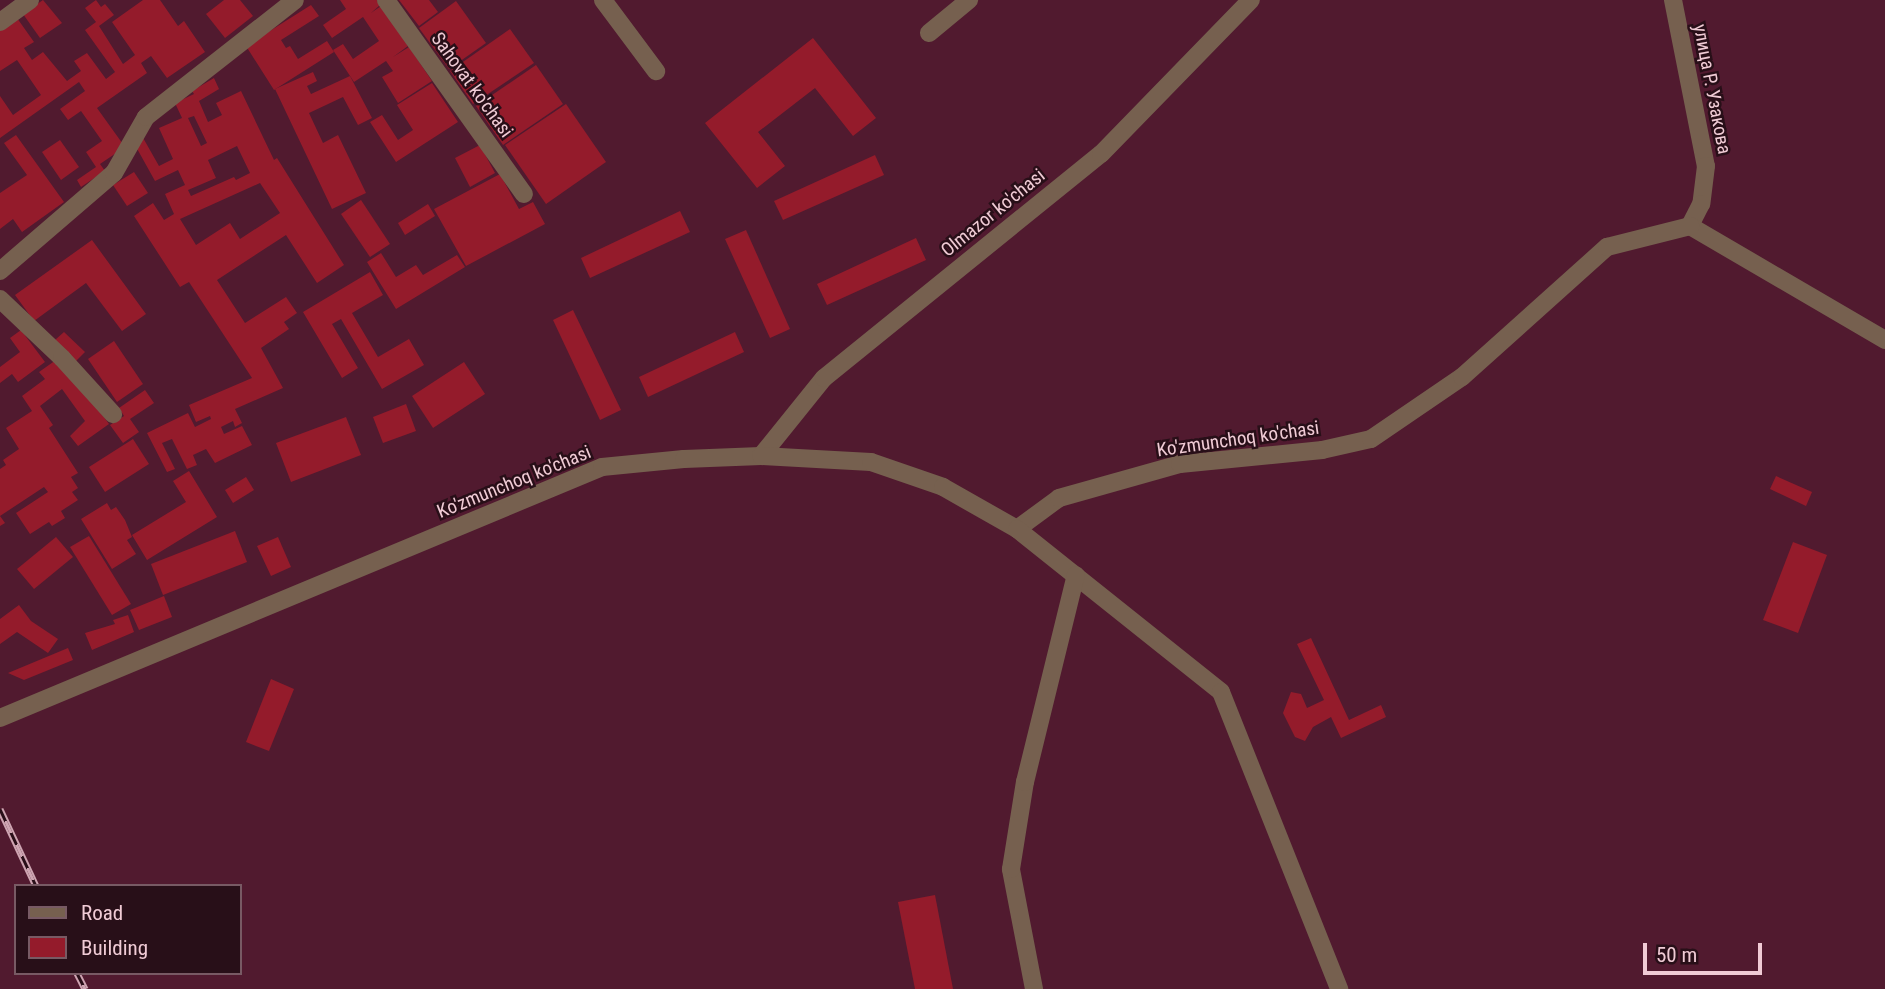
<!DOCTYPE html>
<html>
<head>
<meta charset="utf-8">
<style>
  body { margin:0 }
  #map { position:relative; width:1885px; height:989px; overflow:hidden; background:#511a2f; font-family:"Roboto Condensed",sans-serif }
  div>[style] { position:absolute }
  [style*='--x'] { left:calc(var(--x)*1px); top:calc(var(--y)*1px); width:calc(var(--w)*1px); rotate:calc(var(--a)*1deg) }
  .building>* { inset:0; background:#941b2b }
  .minor>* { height:18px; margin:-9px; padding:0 9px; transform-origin:9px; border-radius:9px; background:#76604f }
  .rail>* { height:7px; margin-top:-3.5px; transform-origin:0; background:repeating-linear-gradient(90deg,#280f18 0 13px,#cea5b2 0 26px); box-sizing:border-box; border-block:2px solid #cea5b2 }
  span { translate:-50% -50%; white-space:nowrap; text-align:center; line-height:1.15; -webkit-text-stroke:5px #280f18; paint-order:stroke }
  .street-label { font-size:19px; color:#f0cbd5 }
  .legend { position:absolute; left:14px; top:884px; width:228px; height:91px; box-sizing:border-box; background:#280f18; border:2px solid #785a64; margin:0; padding:9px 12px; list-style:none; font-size:21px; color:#f0cbd5 }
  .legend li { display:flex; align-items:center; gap:14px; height:35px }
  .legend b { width:35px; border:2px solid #785a64 }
  .scale { position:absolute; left:1643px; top:943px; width:119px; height:32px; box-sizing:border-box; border:4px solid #f0cbd5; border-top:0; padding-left:9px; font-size:21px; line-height:24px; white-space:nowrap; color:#f0cbd5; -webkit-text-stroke:5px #280f18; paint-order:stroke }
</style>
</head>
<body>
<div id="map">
  <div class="building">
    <i style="clip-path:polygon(43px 0,62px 23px,40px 38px,23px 14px)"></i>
    <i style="clip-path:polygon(96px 0,101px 7px,105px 4px,114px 15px,99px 26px,123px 64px,135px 55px,112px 22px,143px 0,160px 0,178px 26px,184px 21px,205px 52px,167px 78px,151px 56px,141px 63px,147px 73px,97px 108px,125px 147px,100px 164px,105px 171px,81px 187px,77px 180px,96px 167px,86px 152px,102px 141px,81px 111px,68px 120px,60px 109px,85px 91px,79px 82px,0 138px,0 96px,13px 115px,41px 95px,17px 60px,0 71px,0 30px,17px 18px,34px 42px,24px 48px,32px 60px,43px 52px,67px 81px,81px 71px,74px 61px,87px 53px,106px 79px,115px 72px,85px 30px,96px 22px,85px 8px)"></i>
    <i style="clip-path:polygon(224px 0,240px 0,253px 16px,225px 38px,206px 14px)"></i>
    <i style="clip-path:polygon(340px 0,377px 0,380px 5px,371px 13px,381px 6px,408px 46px,393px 57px,409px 47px,432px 81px,398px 103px,382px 77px,393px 71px,386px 61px,354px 82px,333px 50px,343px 44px,353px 59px,379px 41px,363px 17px,332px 38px,323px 25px,346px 9px)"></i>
    <i style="clip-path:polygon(399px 0,429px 0,438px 12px,419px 26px)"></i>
    <i style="clip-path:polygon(456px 1px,486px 43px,449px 69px,419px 28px)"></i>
    <i style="clip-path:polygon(311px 5px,319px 16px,281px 40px,286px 48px,290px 46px,298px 59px,327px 41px,334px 52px,274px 90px,246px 46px)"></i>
    <i style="clip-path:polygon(510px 29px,534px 63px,473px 104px,450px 71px)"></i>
    <i style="clip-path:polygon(813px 38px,876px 118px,853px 136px,815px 88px,758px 132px,785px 166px,757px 188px,705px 123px)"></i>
    <i style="clip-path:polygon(536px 65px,563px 104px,503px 145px,476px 106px)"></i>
    <i style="clip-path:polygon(313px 72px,317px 81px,307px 86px,311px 94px,350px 76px,372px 118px,358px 125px,343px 97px,309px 113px,323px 143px,338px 135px,366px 193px,332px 209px,275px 89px)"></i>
    <i style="clip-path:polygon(evenodd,214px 78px,219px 89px,199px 101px,208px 122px,222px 115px,216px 103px,241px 91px,274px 160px,277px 158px,344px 265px,317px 283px,286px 235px,217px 280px,245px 323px,286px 297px,297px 313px,284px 322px,289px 329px,261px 348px,283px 388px,235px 409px,242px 423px,235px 427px,233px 421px,221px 427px,224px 434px,242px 426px,252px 445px,215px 463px,206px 449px,193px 455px,197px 465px,187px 469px,172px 439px,162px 443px,175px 469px,167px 472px,147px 433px,188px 413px,195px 427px,211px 419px,210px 416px,196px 422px,189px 405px,252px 378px,189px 282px,180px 287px,134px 216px,153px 203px,164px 220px,174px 214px,165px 194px,185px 185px,178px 170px,155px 181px,135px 145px,142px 136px,159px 166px,173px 159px,159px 128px,182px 118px,175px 103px,194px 94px,192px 91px,214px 78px,194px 116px,207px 143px,201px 146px,188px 118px,194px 116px,214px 78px,237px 146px,250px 173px,236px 180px,234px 177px,191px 196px,188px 190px,216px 178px,208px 160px,237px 146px,214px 78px,260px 183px,280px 213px,240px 239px,230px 223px,196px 245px,180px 219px,260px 183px)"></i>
    <i style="clip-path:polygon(432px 83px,458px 122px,396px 162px,370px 122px,382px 115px,398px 140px,413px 130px,397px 105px)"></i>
    <i style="clip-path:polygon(566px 104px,606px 162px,546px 204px,505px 145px)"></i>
    <i style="clip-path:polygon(16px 135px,64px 202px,22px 232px,13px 219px,0 229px,0 193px,27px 175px,4px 143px)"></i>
    <i style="clip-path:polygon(60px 140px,79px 167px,61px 180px,42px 152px)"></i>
    <i style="clip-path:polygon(480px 145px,495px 173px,470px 187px,455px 158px)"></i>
    <i style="clip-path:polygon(875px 155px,884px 175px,783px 220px,774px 201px)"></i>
    <i style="clip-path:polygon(134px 172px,148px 193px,127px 206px,113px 185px)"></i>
    <i style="clip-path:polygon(500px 174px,519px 209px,533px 202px,545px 224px,466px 266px,434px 209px)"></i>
    <i style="clip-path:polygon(361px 200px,390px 244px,370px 257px,341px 214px)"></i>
    <i style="clip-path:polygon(428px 204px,435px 216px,405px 235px,398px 223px)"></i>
    <i style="clip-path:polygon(680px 211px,690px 232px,590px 278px,581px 258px)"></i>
    <i style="clip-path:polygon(746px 230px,790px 329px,770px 338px,725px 239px)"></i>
    <i style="clip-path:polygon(916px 238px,926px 260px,827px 305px,817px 284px)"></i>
    <i style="clip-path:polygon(92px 240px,146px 314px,122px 331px,86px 283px,34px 321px,15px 295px)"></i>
    <i style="clip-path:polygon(381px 253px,396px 277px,416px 265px,423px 275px,457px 255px,465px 267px,396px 309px,367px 262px)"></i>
    <i style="clip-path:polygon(370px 272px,383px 295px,352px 313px,378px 357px,409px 339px,424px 365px,382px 389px,341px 319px,332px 324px,358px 368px,342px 378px,303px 312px)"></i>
    <i style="clip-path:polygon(573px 310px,621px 410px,600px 420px,553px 320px)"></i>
    <i style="clip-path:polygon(21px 330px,45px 362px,18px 382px,12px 374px,0 383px,0 367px,20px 352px,10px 338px)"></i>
    <i style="clip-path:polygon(64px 332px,85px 352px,76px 361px,55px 340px)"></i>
    <i style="clip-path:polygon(735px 332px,744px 352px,648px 397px,639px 377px)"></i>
    <i style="clip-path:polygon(114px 341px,143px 384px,117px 402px,88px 359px)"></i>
    <i style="clip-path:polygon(56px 360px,76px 379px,109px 424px,78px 446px,70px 436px,85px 421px,62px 389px,40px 406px,53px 425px,49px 428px,78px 473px,71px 477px,78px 488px,72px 492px,78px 500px,61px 511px,65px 518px,52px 526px,49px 522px,30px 534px,16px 513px,48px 492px,44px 487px,0 516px,5px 523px,0 526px,0 469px,6px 465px,3px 460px,19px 449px,6px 428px,32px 411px,22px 396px,45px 379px,39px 372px)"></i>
    <i style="clip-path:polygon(464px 362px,485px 394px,433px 428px,412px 396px)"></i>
    <i style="clip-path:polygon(145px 390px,154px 403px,130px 419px,139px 432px,123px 443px,110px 425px,124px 416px,119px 408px)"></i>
    <i style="clip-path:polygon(406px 404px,416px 431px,383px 443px,373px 417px)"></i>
    <i style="clip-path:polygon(346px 417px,361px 455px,291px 482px,276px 443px)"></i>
    <i style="clip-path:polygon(133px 439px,149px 464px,105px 492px,89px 467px)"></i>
    <i style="clip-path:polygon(189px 471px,217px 517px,147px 560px,132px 535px,186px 502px,173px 481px)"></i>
    <i style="clip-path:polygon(1776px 476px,1812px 492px,1806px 506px,1770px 489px)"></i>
    <i style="clip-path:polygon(246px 477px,254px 490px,233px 503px,225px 490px)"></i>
    <i style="clip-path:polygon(107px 503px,111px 510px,116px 507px,125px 520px,132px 537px,127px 540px,136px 554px,112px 569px,81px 519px)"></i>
    <i style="clip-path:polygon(235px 531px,247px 562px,163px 595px,151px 564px)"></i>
    <i style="clip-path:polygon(89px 536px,131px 604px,112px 615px,70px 547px)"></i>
    <i style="clip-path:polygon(56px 537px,73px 557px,34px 589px,17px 569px)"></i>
    <i style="clip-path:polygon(278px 537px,291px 567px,271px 576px,257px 546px)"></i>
    <i style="clip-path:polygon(1793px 542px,1827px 555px,1798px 633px,1763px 620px)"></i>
    <i style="clip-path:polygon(164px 596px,172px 617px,139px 630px,130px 610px)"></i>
    <i style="clip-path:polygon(19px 605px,31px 621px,58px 639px,48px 653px,17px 632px,0 644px,0 619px)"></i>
    <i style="clip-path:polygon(128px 615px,134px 632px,92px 650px,85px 633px,115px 624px,113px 620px)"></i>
    <i style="clip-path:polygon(1311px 638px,1349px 720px,1381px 705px,1386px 717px,1341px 738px,1331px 717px,1313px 727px,1305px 741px,1295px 737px,1283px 713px,1291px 692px,1301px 694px,1307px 708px,1324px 700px,1297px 644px)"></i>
    <i style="clip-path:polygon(68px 648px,73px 660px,24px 680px,8px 673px)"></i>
    <i style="clip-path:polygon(271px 679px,294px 689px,269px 751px,246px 742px)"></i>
    <i style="clip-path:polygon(935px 895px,953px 989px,915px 989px,898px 902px)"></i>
  </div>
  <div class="minor">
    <i style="--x:386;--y:0;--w:238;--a:54.6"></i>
    <i style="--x:603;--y:0;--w:89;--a:53.3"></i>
    <i style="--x:1673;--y:0;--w:169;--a:78.8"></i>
    <i style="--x:1706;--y:166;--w:38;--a:97"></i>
    <i style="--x:1701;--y:204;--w:25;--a:117"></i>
    <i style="--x:0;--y:22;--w:37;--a:-36"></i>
    <i style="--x:929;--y:33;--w:52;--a:-39.5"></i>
    <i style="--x:1690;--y:226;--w:226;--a:30.3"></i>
    <i style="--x:0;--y:271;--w:150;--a:-40.7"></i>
    <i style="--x:114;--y:173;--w:64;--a:-60.3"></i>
    <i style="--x:146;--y:117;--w:189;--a:-38.1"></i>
    <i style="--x:0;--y:299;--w:86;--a:43.6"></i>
    <i style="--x:62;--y:358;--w:76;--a:47.7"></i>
    <i style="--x:761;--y:456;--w:100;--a:-51.1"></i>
    <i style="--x:824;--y:378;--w:356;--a:-39"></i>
    <i style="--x:1101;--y:154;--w:215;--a:-45.8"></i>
    <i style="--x:1017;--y:529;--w:52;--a:-36.4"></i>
    <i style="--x:1059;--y:498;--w:126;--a:-15.7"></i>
    <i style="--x:1180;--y:464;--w:143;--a:-5.6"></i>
    <i style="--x:1322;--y:450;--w:50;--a:-12.7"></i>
    <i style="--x:1371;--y:439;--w:110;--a:-34.3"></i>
    <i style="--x:1462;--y:377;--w:195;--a:-41.9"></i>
    <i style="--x:1607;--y:247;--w:86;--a:-14.2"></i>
    <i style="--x:0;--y:718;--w:652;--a:-22.63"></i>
    <i style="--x:602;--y:467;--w:82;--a:-5.6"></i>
    <i style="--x:684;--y:459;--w:77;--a:-2.2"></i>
    <i style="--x:761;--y:456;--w:110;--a:3.1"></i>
    <i style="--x:871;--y:462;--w:76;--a:19.1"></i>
    <i style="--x:943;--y:487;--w:85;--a:29.6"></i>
    <i style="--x:1017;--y:529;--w:261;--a:38.6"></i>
    <i style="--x:1221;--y:692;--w:320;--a:68.3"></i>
    <i style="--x:1034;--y:989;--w:122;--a:-100.9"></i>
    <i style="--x:1011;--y:869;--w:88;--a:-80.9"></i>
    <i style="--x:1025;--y:782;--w:213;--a:-76.2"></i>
  </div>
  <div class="rail">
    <i style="--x:0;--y:809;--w:85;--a:64.9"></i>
    <i style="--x:77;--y:973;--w:18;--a:63"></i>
  </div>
  <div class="street-label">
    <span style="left:472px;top:85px;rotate:54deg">Sahovat ko'chasi</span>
    <span style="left:1712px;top:89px;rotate:79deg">улица Р. Узакова</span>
    <span style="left:993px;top:213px;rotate:-39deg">Olmazor ko'chasi</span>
    <span style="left:1238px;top:439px;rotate:-8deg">Ko'zmunchoq ko'chasi</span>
    <span style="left:514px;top:482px;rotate:-22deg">Ko'zmunchoq ko'chasi</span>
  </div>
  <ul class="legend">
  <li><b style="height:9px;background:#76604f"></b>Road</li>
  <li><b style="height:19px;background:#941b2b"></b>Building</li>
  </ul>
  <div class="scale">50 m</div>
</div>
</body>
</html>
